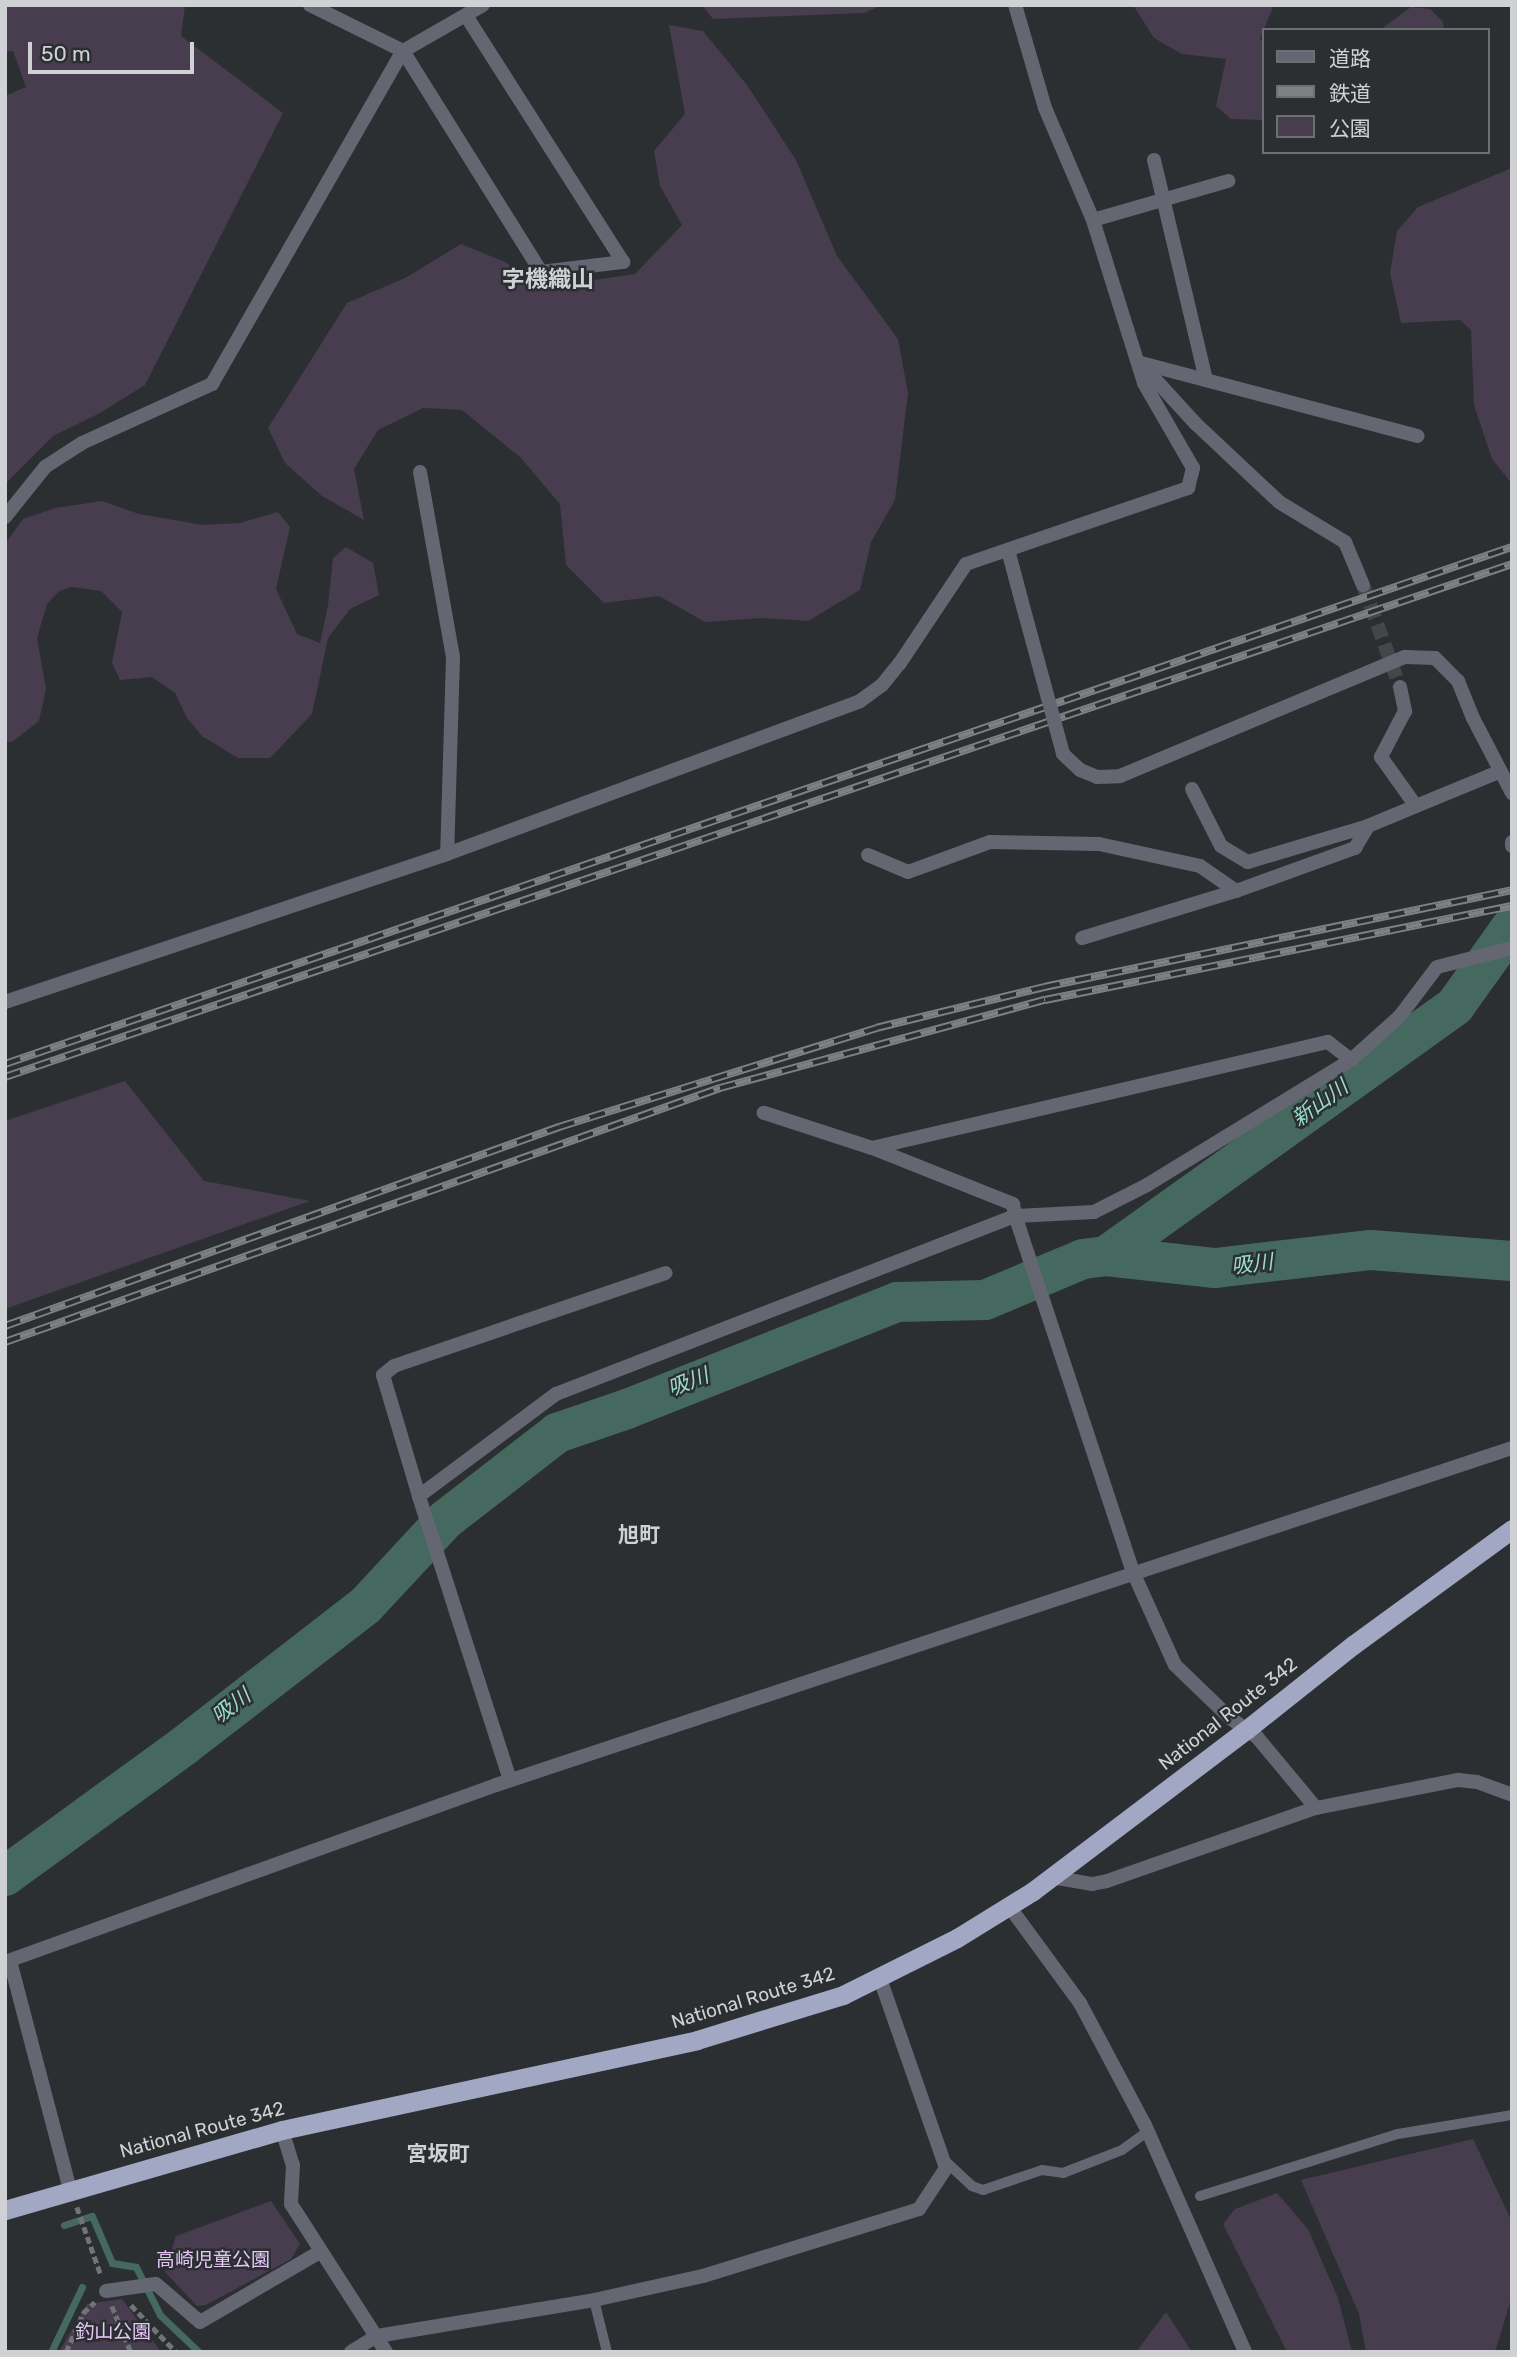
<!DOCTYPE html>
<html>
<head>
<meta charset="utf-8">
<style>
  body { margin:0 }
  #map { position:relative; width:1517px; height:2357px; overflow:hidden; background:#2b2f32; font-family:Rubik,"Noto Sans JP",sans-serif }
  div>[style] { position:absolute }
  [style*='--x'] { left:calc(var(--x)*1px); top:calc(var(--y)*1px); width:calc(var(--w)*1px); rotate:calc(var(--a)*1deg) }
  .green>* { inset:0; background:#483c4f }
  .stream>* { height:7px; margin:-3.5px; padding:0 3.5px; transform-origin:3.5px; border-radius:3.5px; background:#46695f }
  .river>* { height:40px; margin:-20px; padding:0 20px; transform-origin:20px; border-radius:20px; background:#46695f }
  .minor-tunnel>* { height:14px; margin-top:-7px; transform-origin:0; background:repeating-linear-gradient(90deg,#44474a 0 14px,transparent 0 21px) }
  .path>* { height:4.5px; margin-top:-2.25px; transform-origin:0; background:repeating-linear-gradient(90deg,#717477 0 7px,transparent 0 10.5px) }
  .service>* { height:10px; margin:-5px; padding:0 5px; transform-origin:5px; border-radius:5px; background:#646672 }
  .minor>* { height:14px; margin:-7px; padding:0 7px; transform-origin:7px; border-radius:7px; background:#646672 }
  .tertiary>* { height:14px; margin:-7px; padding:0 7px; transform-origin:7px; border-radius:7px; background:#646672 }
  .trunk>* { height:19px; margin:-9.5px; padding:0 9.5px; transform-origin:9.5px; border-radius:9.5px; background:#a2a7c3 }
  .rail>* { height:8px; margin-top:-4px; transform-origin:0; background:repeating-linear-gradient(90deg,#2b2f32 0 16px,#7e8184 0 32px); box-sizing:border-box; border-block:2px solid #7e8184 }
  .minor-bridge>* { height:14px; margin:-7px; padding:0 7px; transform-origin:7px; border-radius:7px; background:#646672 }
  span { translate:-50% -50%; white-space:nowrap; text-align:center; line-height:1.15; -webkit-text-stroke:5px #2b2f32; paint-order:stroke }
  .street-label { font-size:19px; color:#cfd1d4 }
  .park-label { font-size:19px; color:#e6c7f8 }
  .water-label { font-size:21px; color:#99ddca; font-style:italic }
  .neighbourhood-label { font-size:21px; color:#cfd1d4; font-weight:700 }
  .quarter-label { font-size:23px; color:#cfd1d4; font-weight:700 }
  .frame { position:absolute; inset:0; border:7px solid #cfd1d4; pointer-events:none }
  .legend { position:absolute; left:1262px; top:28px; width:228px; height:126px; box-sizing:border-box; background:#2b2f32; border:2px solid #6d7073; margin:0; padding:9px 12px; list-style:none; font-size:21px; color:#cfd1d4 }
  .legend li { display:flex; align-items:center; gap:14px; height:35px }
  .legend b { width:35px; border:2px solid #6d7073 }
  .scale { position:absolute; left:28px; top:42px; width:166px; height:32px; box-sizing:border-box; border:4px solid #cfd1d4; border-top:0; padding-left:9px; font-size:21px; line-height:24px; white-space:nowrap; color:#cfd1d4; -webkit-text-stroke:5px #2b2f32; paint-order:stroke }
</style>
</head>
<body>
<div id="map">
  <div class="green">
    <i style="clip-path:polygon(5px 5px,185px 5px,181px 36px,283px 113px,145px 385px,100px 413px,53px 436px,5px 484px,5px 96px,26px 87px,13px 51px,5px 51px)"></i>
    <i style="clip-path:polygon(702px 5px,882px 5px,864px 13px,713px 19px)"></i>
    <i style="clip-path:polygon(1133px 5px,1274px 5px,1260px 38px,1263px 42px,1263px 120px,1231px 119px,1216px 106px,1226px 59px,1182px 54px,1154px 38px)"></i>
    <i style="clip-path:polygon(1411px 7px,1430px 9px,1443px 22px,1444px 30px,1380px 30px)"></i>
    <i style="clip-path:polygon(669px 25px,703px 31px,747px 85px,796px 160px,837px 256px,898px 339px,908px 393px,895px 500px,871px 542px,860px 590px,808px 621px,763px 618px,705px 622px,659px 596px,604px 603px,566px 565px,560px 504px,521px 458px,462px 410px,423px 408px,378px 430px,354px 469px,364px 520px,322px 496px,285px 463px,268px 428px,347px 303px,407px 277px,461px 244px,505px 262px,541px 288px,635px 274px,682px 225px,660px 186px,654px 151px,685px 114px)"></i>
    <i style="clip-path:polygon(1512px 168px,1512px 484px,1492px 459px,1474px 405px,1471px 330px,1460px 320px,1401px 323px,1390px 273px,1397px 231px,1418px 207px)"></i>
    <i style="clip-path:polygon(102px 501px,139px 514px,203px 525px,240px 523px,278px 512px,290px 527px,276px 589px,297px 634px,320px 643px,328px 605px,333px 558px,346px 547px,373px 563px,379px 595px,350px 609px,328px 638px,312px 714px,270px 758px,238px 758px,202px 736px,187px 718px,175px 693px,152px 677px,120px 680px,112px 663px,122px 612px,101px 591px,72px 587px,59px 591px,47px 604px,37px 638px,46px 689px,39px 721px,12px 742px,5px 741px,5px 544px,23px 519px,55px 508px)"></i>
    <i style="clip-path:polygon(125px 1081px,204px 1181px,310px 1201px,5px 1309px,5px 1121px)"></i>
    <i style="clip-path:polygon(1473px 2139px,1512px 2222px,1512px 2296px,1495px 2352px,1366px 2352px,1359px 2314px,1301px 2180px)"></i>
    <i style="clip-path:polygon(1277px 2193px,1308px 2229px,1338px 2298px,1352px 2352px,1287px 2352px,1223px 2224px,1235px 2209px)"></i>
    <i style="clip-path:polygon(271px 2201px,300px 2244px,291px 2259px,206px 2305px,197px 2306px,165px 2272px,176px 2236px)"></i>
    <i style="clip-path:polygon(122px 2299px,161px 2352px,59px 2352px,87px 2304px)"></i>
    <i style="clip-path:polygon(1166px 2312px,1192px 2352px,1136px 2352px)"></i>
  </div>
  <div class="stream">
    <i style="--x:64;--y:2225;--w:29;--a:-18"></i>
    <i style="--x:92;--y:2216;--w:51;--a:66.9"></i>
    <i style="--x:112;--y:2263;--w:24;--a:9"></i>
    <i style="--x:136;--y:2267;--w:54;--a:63.4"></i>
    <i style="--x:160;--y:2315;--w:54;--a:43.5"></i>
    <i style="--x:51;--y:2352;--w:72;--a:-64.5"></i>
  </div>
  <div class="river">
    <i style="--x:1106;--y:1256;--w:429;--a:-35.6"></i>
    <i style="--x:1455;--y:1006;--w:98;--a:-54.5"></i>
    <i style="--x:5;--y:1876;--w:223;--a:-36"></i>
    <i style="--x:185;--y:1745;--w:227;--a:-37.7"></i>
    <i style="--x:365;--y:1606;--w:117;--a:-47.1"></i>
    <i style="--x:445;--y:1520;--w:142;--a:-37.8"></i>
    <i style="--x:557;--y:1433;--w:74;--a:-18.9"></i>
    <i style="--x:627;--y:1409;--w:290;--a:-21.6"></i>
    <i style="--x:897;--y:1302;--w:88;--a:-1.3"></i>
    <i style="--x:985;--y:1300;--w:106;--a:-22.7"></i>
    <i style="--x:1083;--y:1259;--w:23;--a:-7"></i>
    <i style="--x:1106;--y:1256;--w:110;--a:6.3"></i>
    <i style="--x:1215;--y:1268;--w:157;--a:-6.6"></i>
    <i style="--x:1371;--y:1250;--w:141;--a:4.5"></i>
  </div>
  <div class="minor-tunnel">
    <i style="--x:1363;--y:585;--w:109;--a:70.1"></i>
  </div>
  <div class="path">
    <i style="--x:77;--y:2207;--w:72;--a:70.6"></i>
    <i style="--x:131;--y:2305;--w:65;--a:46.2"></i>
    <i style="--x:112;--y:2306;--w:50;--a:67.6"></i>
    <i style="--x:66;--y:2352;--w:43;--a:-66.4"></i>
    <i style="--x:83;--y:2313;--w:16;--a:-43"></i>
  </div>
  <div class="service">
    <i style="--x:943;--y:2159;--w:40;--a:43"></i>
    <i style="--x:972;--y:2186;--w:12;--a:20"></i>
    <i style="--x:983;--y:2190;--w:62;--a:-18.7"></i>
    <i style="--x:1042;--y:2170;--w:21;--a:8"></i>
    <i style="--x:1063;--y:2173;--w:63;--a:-21.3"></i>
    <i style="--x:1122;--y:2150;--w:32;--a:-36"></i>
    <i style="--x:1200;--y:2196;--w:207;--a:-17.4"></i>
    <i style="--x:1398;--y:2134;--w:116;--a:-9.5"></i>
    <i style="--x:594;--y:2300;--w:54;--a:76"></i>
  </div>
  <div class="minor">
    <i style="--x:310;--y:5;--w:104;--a:26.3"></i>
    <i style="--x:403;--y:51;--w:261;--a:58"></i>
    <i style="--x:541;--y:272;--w:83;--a:-7"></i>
    <i style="--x:623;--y:262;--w:290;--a:-122.5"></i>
    <i style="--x:1154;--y:160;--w:226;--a:76.7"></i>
    <i style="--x:1093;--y:220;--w:141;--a:-16.1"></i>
    <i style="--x:1141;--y:363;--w:286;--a:14.8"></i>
    <i style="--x:1141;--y:364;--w:80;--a:47.5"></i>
    <i style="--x:1195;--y:423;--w:115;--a:43.2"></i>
    <i style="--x:1279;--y:502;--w:77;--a:31.2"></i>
    <i style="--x:1345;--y:542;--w:47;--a:67.3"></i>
    <i style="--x:420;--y:472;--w:188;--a:79.9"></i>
    <i style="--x:453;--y:657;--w:197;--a:91.7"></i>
    <i style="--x:5;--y:517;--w:64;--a:-51.3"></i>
    <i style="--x:45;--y:467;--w:44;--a:-33"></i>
    <i style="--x:82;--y:443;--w:143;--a:-24.4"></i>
    <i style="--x:212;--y:384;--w:384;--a:-60.2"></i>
    <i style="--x:403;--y:51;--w:92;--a:-29.9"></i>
    <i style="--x:1008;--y:550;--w:62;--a:75.1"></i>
    <i style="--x:1400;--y:687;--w:25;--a:78"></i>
    <i style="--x:1405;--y:711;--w:52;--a:117.6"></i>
    <i style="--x:1381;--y:757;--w:60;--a:54.5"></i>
    <i style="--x:1416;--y:806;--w:90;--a:-22.3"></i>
    <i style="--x:1063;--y:754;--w:23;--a:43"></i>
    <i style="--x:1080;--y:770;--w:18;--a:22"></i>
    <i style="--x:1097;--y:777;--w:23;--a:-2"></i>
    <i style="--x:1120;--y:776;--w:309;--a:-22.7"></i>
    <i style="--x:1405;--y:657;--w:30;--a:2"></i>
    <i style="--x:1435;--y:658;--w:33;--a:45"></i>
    <i style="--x:1458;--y:681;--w:40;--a:68"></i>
    <i style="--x:1473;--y:718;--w:85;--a:62.5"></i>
    <i style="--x:1192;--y:789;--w:64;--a:63"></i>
    <i style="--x:1221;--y:846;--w:31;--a:31"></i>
    <i style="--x:1248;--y:862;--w:125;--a:-16.7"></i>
    <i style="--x:1368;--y:826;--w:52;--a:-22.6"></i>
    <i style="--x:1512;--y:842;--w:4;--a:90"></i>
    <i style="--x:868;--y:855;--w:43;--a:23"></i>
    <i style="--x:908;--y:872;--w:87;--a:-20.1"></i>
    <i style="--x:990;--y:842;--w:109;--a:1.1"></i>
    <i style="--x:1099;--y:844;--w:103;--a:12.3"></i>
    <i style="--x:1200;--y:866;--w:44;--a:34.8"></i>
    <i style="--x:1082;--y:938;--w:161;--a:-17"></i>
    <i style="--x:1236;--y:891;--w:127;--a:-19.9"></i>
    <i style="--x:1355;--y:848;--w:26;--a:-59"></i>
    <i style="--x:5;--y:1002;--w:466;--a:-18.5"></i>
    <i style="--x:447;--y:854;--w:440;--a:-20.3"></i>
    <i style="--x:860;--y:701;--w:27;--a:-36"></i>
    <i style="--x:882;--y:685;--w:28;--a:-51"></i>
    <i style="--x:900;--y:663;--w:119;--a:-56.3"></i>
    <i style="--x:966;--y:564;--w:235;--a:-18.9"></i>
    <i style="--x:1188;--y:488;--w:21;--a:-76"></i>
    <i style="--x:1193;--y:468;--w:98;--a:-120"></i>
    <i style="--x:1144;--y:383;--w:171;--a:-107.4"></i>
    <i style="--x:1093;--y:220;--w:122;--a:-113.2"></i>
    <i style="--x:1045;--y:108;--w:107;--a:-106.2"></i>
    <i style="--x:872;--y:1148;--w:468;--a:-13.1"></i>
    <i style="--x:1328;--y:1042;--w:29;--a:38"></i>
    <i style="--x:419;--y:1496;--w:126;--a:-106.6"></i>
    <i style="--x:383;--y:1375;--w:14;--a:-39"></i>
    <i style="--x:394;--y:1366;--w:287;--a:-18.9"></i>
    <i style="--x:510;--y:1780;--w:298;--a:-107.8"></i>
    <i style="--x:419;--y:1496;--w:171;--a:-36.7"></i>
    <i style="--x:556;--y:1394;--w:492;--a:-21.2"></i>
    <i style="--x:1015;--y:1216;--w:12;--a:-99"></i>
    <i style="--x:1013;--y:1204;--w:152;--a:-158.3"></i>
    <i style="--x:872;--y:1148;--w:114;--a:-162"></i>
    <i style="--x:1316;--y:1808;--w:92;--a:-129.7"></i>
    <i style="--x:1257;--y:1737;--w:33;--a:-145"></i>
    <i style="--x:1230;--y:1718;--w:76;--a:-136.1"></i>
    <i style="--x:1175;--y:1665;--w:102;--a:-114.3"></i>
    <i style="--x:1133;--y:1572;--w:375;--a:-108.3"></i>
    <i style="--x:1015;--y:1216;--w:79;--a:-2.9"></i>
    <i style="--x:1094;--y:1212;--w:59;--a:-27"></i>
    <i style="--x:1147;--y:1185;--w:239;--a:-31.5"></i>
    <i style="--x:1351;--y:1060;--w:66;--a:-41.9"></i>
    <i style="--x:1400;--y:1016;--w:61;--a:-52.9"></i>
    <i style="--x:1437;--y:967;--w:77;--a:-14.2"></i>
    <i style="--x:1052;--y:1877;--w:41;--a:9.9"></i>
    <i style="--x:1092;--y:1884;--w:15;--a:-11"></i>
    <i style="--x:1107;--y:1881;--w:221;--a:-19.3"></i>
    <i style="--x:1316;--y:1808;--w:145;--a:-11.2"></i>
    <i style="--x:1458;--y:1780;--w:19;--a:6"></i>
    <i style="--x:1477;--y:1782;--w:37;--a:20"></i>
    <i style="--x:10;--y:1961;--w:237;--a:75.3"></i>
    <i style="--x:282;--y:2130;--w:37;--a:73"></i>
    <i style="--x:293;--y:2165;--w:39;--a:93"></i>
    <i style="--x:291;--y:2204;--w:176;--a:57.3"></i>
    <i style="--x:106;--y:2291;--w:50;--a:-8"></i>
    <i style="--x:156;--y:2284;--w:58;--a:40.8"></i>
    <i style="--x:200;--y:2322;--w:139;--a:-30.3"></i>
    <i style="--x:351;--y:2352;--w:31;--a:-32"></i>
    <i style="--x:377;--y:2336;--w:220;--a:-9.4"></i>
    <i style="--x:594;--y:2300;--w:112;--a:-12.4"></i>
    <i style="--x:703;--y:2276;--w:226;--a:-17.2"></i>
    <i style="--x:919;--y:2209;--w:49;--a:-56.6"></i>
    <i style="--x:946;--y:2168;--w:201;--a:-109.2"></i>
  </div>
  <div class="tertiary">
    <i style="--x:1009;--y:1906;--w:120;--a:53.8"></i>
    <i style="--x:1080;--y:2003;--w:138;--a:62"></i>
    <i style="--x:1145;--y:2125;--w:248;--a:66.2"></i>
    <i style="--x:5;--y:1962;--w:522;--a:-19.82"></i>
    <i style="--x:496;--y:1785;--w:1070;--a:-18.35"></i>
  </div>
  <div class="trunk">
    <i style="--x:5;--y:2210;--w:288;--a:-16.1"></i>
    <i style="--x:282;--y:2130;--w:425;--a:-12.2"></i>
    <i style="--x:697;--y:2040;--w:153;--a:-17.1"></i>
    <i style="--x:843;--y:1995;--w:127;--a:-26.6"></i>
    <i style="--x:957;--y:1938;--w:89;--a:-31.7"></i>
    <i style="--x:1033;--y:1891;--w:267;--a:-37.1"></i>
    <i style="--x:1246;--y:1730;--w:137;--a:-38.5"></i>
    <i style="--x:1353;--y:1645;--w:197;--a:-36.1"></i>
  </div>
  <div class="rail">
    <i style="--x:5;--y:1064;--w:1593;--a:-18.94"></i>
    <i style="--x:5;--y:1077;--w:1592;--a:-18.8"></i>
    <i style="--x:5;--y:1326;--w:589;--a:-19.76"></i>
    <i style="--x:559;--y:1127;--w:332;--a:-17.3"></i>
    <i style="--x:876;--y:1028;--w:173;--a:-13.7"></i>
    <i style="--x:1044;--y:987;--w:478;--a:-11.7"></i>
    <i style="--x:5;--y:1342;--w:759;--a:-19.56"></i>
    <i style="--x:720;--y:1088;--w:337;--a:-15.2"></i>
    <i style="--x:1045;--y:1000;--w:476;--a:-11.4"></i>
  </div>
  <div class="minor-bridge">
    <i style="--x:1024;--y:610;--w:149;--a:74.8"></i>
  </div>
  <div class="street-label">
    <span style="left:1228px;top:1714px;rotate:-38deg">National Route 342</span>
    <span style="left:753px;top:1998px;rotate:-17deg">National Route 342</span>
    <span style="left:202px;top:2130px;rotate:-15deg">National Route 342</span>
  </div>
  <div class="park-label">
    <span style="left:213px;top:2260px">高崎児童公園</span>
    <span style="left:113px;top:2332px">釣山公園</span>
  </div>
  <div class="water-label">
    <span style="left:1320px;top:1103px;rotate:-36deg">新山川</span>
    <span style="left:1252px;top:1264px;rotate:-7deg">吸川</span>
    <span style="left:688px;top:1382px;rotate:-21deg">吸川</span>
    <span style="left:231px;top:1706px;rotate:-37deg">吸川</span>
  </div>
  <div class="neighbourhood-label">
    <span style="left:639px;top:1535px">旭町</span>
    <span style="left:438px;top:2154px">宮坂町</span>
  </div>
  <div class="quarter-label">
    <span style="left:548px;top:279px">字機織山</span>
  </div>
  <div class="frame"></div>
  <ul class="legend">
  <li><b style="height:9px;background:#646672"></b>道路</li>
  <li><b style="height:9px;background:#7e8184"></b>鉄道</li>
  <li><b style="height:19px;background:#483c4f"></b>公園</li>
  </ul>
  <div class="scale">50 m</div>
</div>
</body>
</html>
